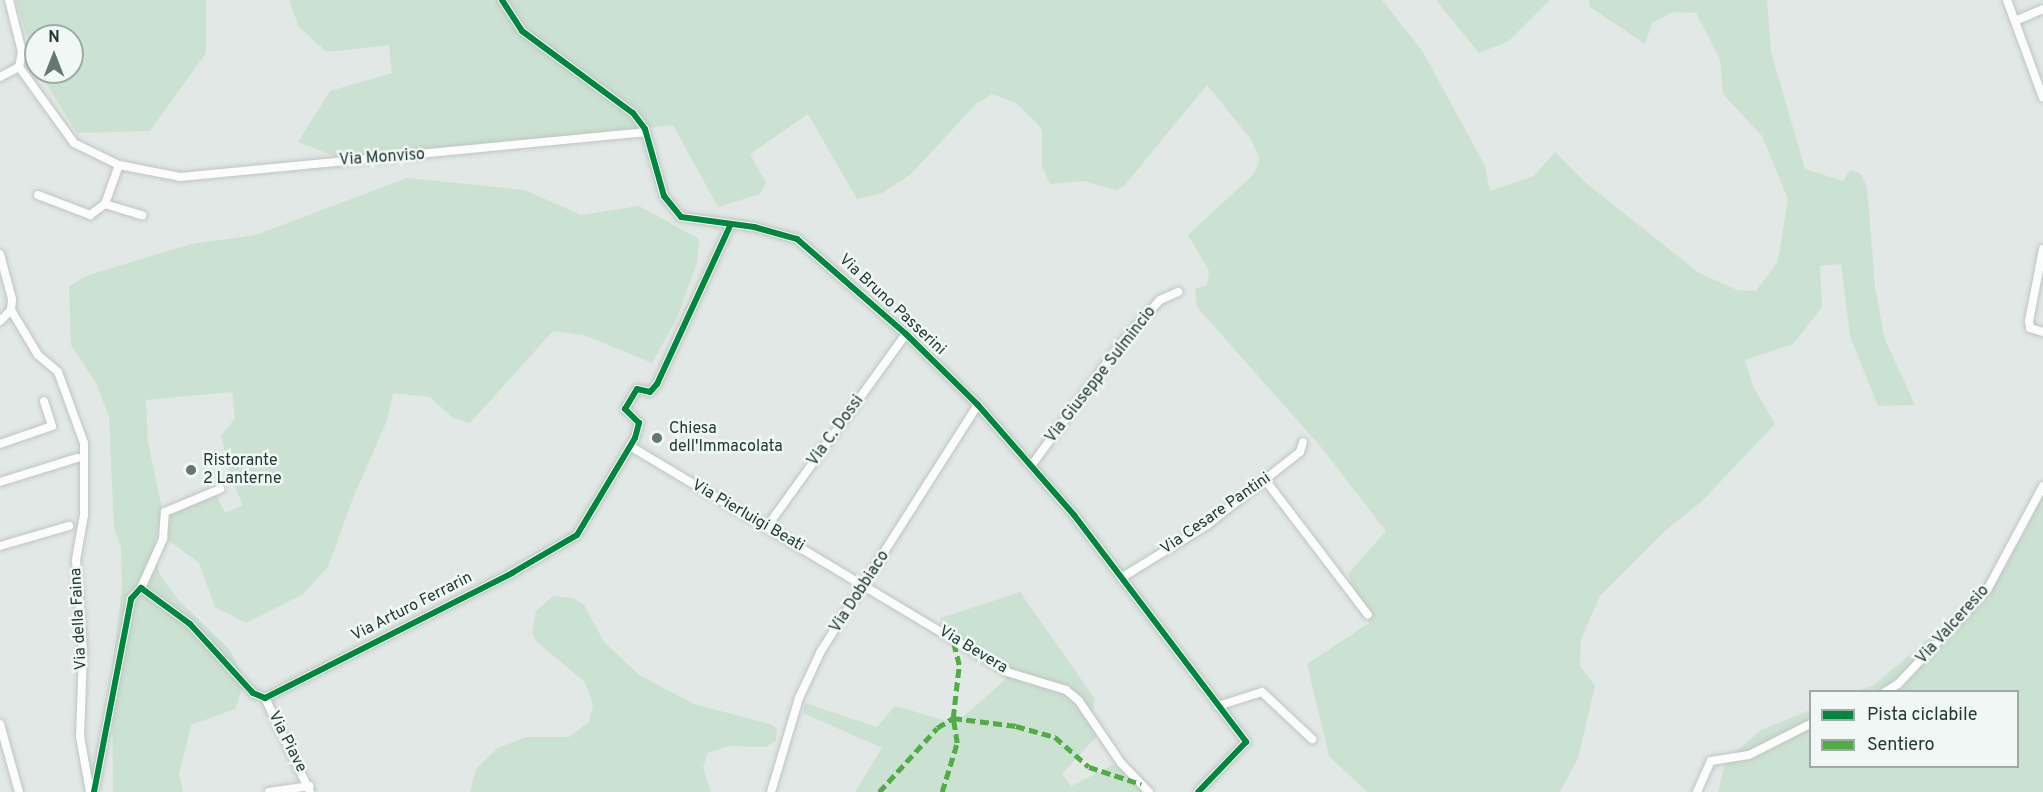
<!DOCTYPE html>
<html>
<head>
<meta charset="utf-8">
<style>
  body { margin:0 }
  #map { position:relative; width:2043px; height:792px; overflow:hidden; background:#e2e8e5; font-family:Overpass,sans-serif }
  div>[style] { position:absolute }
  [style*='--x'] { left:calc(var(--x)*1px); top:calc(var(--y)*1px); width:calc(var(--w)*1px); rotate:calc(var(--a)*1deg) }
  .green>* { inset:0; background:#cbe1d2 }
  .roads { filter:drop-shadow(0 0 2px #bfc5c2) drop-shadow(0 0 2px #bfc5c2) }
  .street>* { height:8px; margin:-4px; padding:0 4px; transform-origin:4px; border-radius:4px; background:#fbfcfb }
  .quiet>* { height:4.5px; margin-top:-2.25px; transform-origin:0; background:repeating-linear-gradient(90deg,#52ac45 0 9px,transparent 0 13.5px) }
  .cycleway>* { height:6px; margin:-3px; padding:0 3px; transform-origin:3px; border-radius:3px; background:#00873e }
  .dots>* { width:16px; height:16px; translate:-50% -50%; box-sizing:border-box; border:3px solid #f0f7f4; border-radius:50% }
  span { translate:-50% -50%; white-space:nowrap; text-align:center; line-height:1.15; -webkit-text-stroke:5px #f0f7f4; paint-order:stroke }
  .street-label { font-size:16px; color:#213a34 }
  .poi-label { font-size:16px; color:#213a34 }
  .left { translate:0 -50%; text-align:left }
  .legend { position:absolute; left:1809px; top:690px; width:210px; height:78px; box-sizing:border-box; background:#f0f7f4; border:2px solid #9daba7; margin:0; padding:8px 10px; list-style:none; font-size:18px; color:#213a34 }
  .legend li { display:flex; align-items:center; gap:12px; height:30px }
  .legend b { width:30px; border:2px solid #9daba7 }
  .north { position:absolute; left:24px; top:24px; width:60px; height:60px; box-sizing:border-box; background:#f0f7f4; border:2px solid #9daba7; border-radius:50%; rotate:0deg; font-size:16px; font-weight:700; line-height:24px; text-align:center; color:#213a34 }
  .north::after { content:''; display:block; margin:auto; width:21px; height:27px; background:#657772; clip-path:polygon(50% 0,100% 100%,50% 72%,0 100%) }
</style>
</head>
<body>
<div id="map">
  <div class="green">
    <i style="clip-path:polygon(16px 0,206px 0,206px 53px,150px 131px,77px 133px,39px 72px,72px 72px,72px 36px,36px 36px,36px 66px)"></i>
    <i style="clip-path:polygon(289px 0,1382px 0,1423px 52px,1485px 166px,1490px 191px,1534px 176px,1555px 152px,1586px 183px,1699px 273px,1737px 290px,1756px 291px,1778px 261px,1788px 199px,1762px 136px,1723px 94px,1720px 59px,1696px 13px,1673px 12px,1652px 23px,1645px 44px,1590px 7px,1589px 0,1767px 0,1771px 52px,1805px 169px,1843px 181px,1850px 170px,1860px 173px,1867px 187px,1875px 286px,1884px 337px,1915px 405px,1878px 406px,1850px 336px,1841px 264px,1820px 266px,1822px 307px,1793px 344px,1745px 360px,1753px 386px,1775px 424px,1701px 502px,1666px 530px,1600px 596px,1581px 639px,1580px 666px,1595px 686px,1578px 758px,1560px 792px,1367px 792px,1329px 756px,1307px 664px,1369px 623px,1348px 574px,1386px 531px,1321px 447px,1197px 307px,1195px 289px,1207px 285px,1209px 271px,1188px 235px,1254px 174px,1260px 159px,1250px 138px,1207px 85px,1124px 186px,1116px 190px,1084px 181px,1050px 184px,1042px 167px,1042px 131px,1038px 124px,1016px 103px,992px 94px,976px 104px,911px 174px,882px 193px,857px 199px,808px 114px,750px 154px,766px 183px,760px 194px,718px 207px,673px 125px,351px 162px,298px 142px,330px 91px,392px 73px,389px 45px,327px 52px,299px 27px)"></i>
    <i style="clip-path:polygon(1436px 0,1550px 0,1509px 41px,1479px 53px)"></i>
    <i style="clip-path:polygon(407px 178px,525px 190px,581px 215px,639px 206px,699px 239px,697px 263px,677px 318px,652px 363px,584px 335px,553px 331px,470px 423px,453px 418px,430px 397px,393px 393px,387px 420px,353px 498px,328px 567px,303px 594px,246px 623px,215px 607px,199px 563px,168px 540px,170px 514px,216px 495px,225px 513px,243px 505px,231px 478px,221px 436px,235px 418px,232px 392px,146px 400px,148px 442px,162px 509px,153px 552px,160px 575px,179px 601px,229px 649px,245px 679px,235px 709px,191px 725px,179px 774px,183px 792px,113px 792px,112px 673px,122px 587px,121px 547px,114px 528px,109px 416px,96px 383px,71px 345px,69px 286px,89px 275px,191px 244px,256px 235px)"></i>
    <i style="clip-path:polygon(2043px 495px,2043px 792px,1718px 792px,1726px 760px,1761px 730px,1810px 710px,1810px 766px,2018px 766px,2018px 692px,1857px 691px,1874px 685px,1954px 617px,2019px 543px)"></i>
    <i style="clip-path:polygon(1020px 592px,1095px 699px,1091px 716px,1096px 737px,1062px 774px,1071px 786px,1115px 764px,1145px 792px,855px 792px,882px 748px,803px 713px,805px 703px,877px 727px,895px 706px,947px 721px,964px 716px,1006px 679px,940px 631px,941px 618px)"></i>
    <i style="clip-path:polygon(553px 596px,573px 598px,584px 605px,604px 642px,639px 675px,694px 704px,770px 724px,777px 729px,776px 741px,766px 747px,729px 746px,707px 753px,703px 768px,711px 792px,470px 792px,476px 769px,498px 748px,526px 737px,569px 737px,589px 722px,593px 704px,585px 682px,537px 642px,532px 633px,536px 611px)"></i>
  </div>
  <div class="roads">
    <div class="street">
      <i style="--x:9;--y:0;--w:54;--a:76"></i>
      <i style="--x:22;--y:52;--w:15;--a:101"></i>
      <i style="--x:502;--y:0;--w:37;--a:57"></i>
      <i style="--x:522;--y:31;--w:138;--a:36.5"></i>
      <i style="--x:633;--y:113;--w:20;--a:53"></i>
      <i style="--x:645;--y:129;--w:70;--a:74.2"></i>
      <i style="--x:664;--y:196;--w:27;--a:51"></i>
      <i style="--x:681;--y:217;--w:74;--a:7.8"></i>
      <i style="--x:754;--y:227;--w:45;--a:15.6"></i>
      <i style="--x:797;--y:239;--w:145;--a:41.1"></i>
      <i style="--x:906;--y:334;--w:101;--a:44.6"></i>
      <i style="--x:978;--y:405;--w:146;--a:48.9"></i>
      <i style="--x:1074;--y:515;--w:285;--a:52.8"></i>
      <i style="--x:1246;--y:742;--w:69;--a:133.8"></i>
      <i style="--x:2007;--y:0;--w:104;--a:69.8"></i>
      <i style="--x:2015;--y:21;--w:30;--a:-23"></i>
      <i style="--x:19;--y:67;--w:94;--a:54.1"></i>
      <i style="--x:74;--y:143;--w:50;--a:26.1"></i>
      <i style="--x:119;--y:165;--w:62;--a:11.1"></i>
      <i style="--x:180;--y:177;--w:468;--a:-5.5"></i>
      <i style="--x:0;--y:77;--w:21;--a:-28"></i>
      <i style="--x:38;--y:195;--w:56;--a:21"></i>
      <i style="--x:90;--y:215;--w:19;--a:-36"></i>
      <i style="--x:105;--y:204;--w:41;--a:-70.3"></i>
      <i style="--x:105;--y:204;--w:39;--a:17"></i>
      <i style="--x:2043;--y:249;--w:73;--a:101"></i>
      <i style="--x:2029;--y:321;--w:7;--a:82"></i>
      <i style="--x:2030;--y:328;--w:14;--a:17"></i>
      <i style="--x:0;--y:254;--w:47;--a:75.1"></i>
      <i style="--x:12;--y:299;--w:11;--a:95"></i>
      <i style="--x:11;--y:310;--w:16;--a:135"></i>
      <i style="--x:11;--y:310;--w:52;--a:59"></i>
      <i style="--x:38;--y:355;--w:26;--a:40"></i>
      <i style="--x:58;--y:372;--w:76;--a:69.9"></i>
      <i style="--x:84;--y:443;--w:72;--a:90"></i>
      <i style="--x:84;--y:515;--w:46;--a:100.1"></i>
      <i style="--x:76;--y:560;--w:92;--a:85.6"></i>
      <i style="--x:83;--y:652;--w:84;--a:92"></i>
      <i style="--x:80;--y:736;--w:57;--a:79.9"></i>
      <i style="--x:0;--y:444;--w:55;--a:-19.1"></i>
      <i style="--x:52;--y:426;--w:26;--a:-108"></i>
      <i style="--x:630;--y:446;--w:440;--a:30.9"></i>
      <i style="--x:1007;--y:672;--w:62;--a:17"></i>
      <i style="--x:1066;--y:690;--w:17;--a:40"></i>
      <i style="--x:1079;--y:701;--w:75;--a:55.9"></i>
      <i style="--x:1121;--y:763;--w:40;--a:46"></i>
      <i style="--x:1031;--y:466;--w:149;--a:-53.7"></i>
      <i style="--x:1119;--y:346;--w:62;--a:-48.3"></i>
      <i style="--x:1160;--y:300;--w:20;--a:-24"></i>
      <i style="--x:1266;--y:481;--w:168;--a:52.7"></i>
      <i style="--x:0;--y:482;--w:81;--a:-17.3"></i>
      <i style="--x:766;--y:528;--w:239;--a:-54.2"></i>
      <i style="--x:0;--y:546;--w:72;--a:-16.2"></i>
      <i style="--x:1121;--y:578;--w:101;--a:-31.6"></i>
      <i style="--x:1207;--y:525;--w:118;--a:-38.1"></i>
      <i style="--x:1300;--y:452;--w:10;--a:-73"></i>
      <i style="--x:141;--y:588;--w:54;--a:-65.8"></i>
      <i style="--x:163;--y:539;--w:27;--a:-86"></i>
      <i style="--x:165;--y:512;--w:60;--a:-22.7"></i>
      <i style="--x:1885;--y:692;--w:15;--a:-32"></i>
      <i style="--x:1898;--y:684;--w:129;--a:-46.6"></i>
      <i style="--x:1987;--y:590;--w:118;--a:-61.7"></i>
      <i style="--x:265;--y:698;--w:104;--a:64.4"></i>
      <i style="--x:1218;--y:706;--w:46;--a:-17.7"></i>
      <i style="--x:1262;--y:692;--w:69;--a:43.2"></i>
      <i style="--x:0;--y:724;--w:71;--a:74.4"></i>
      <i style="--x:94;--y:792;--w:197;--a:-79.1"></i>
      <i style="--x:131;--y:599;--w:15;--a:-48"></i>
      <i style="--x:141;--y:588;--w:61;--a:36.3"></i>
      <i style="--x:190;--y:624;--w:93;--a:47.6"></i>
      <i style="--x:253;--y:693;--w:13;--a:23"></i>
      <i style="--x:265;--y:698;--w:277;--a:-26.8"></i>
      <i style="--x:512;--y:573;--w:75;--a:-30.3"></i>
      <i style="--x:577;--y:535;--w:113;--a:-59.1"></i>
      <i style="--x:635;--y:438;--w:16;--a:-75"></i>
      <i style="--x:639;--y:423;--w:20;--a:-135"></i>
      <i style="--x:625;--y:409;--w:23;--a:-59"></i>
      <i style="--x:637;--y:389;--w:13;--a:13"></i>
      <i style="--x:650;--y:392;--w:11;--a:-49"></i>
      <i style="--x:657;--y:384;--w:176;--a:-65.2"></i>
      <i style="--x:269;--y:792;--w:41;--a:-8.3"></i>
      <i style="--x:771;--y:792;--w:98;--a:-73.4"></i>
      <i style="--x:799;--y:698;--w:52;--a:-64.9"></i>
      <i style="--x:821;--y:651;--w:292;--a:-57.5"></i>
      <i style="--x:1697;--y:792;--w:34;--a:-66"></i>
      <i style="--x:1711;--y:761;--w:38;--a:-9"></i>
      <i style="--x:1749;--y:755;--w:68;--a:-26.9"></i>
    </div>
  </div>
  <div class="quiet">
    <i style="--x:879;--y:792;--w:86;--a:-47.8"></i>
    <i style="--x:937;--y:728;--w:19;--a:-32"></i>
    <i style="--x:953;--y:718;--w:64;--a:7.2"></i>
    <i style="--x:1016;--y:726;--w:41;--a:15.8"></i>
    <i style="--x:1055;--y:737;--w:45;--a:41.4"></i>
    <i style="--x:1089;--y:767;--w:55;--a:18.1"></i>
    <i style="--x:942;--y:792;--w:51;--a:-73"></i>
    <i style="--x:957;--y:743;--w:25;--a:-99"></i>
    <i style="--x:953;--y:718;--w:53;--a:-83.5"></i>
    <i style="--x:959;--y:665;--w:29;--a:-104"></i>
  </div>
  <div class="cycleway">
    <i style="--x:502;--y:0;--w:37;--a:57"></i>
    <i style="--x:522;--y:31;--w:138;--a:36.5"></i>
    <i style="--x:633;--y:113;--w:20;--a:53"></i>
    <i style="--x:645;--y:129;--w:70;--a:74.2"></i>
    <i style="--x:664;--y:196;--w:27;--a:51"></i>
    <i style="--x:681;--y:217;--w:74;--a:7.8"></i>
    <i style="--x:754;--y:227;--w:45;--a:15.6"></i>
    <i style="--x:797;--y:239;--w:145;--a:41.1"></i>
    <i style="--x:906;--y:334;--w:101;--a:44.6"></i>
    <i style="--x:978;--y:405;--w:146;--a:48.9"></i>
    <i style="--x:1074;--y:515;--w:285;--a:52.8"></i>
    <i style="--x:1246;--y:742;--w:69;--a:133.8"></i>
    <i style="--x:94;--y:792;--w:197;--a:-79.1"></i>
    <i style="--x:131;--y:599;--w:15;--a:-48"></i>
    <i style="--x:141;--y:588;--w:61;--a:36.3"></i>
    <i style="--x:190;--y:624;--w:93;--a:47.6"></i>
    <i style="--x:253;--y:693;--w:13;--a:23"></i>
    <i style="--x:265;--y:698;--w:277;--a:-26.8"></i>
    <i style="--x:512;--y:573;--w:75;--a:-30.3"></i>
    <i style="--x:577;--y:535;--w:113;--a:-59.1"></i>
    <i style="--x:635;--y:438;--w:16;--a:-75"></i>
    <i style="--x:639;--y:423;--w:20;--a:-135"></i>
    <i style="--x:625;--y:409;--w:23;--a:-59"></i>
    <i style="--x:637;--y:389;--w:13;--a:13"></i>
    <i style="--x:650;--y:392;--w:11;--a:-49"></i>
    <i style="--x:657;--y:384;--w:176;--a:-65.2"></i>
  </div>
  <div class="dots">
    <i style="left:657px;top:438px;background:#657772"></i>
    <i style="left:191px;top:470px;background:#657772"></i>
  </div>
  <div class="street-label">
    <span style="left:382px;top:158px;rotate:-4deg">Via Monviso</span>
    <span style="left:892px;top:305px;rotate:43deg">Via Bruno Passerini</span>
    <span style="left:1101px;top:375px;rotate:-52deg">Via Giuseppe Sulmincio</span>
    <span style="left:836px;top:431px;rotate:-54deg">Via C. Dossi</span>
    <span style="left:1216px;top:514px;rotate:-35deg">Via Cesare Pantini</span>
    <span style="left:748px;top:516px;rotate:30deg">Via Pierluigi Beati</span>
    <span style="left:860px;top:592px;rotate:-57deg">Via Dobbiaco</span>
    <span style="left:412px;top:607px;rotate:-27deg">Via Arturo Ferrarin</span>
    <span style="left:79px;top:619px;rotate:-93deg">Via della Faina</span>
    <span style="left:1953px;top:625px;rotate:-48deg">Via Valceresio</span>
    <span style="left:973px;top:650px;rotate:31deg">Via Bevera</span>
    <span style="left:287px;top:742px;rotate:63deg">Via Piave</span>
  </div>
  <div class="poi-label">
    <span class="left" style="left:669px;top:438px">Chiesa<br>dell'Immacolata</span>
    <span class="left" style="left:203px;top:470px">Ristorante<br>2 Lanterne</span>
  </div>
  <ul class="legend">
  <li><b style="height:8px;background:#00873e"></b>Pista ciclabile</li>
  <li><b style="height:8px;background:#52ac45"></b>Sentiero</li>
  </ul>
  <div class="north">N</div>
</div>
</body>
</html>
